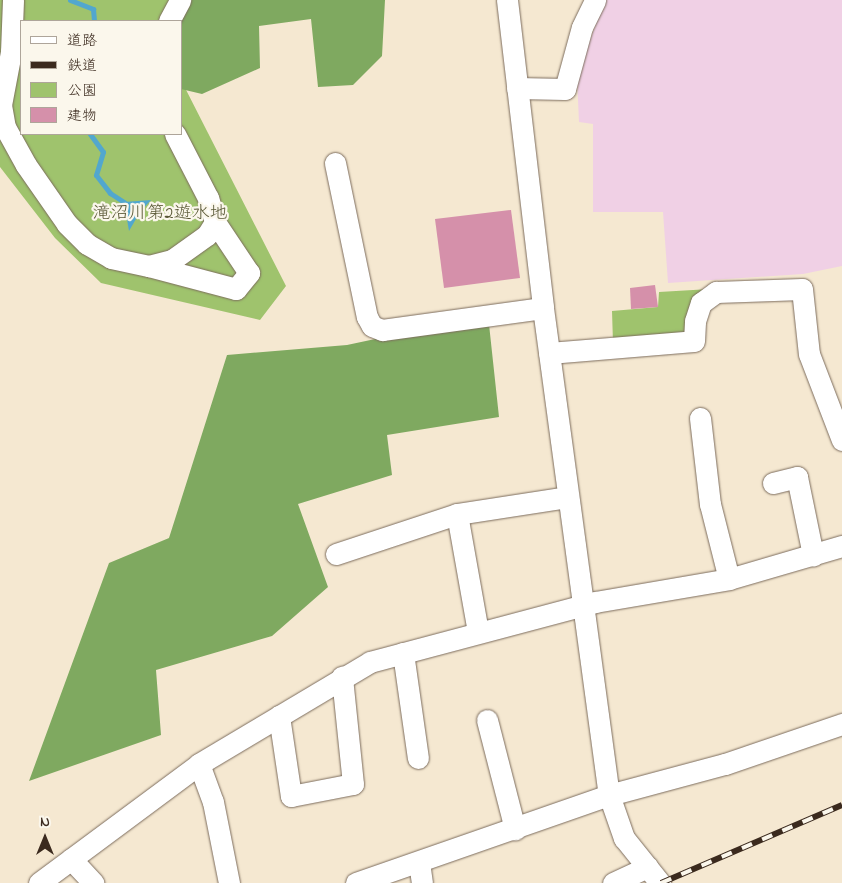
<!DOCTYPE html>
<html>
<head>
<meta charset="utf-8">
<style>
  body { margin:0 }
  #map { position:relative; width:842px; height:883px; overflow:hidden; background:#f5e8d1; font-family:"Indie Flower","Klee One",sans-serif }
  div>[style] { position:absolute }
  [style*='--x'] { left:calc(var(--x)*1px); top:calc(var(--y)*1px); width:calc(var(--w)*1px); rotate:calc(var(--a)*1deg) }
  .built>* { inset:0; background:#f0d0e5 }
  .green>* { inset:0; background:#9fc36d }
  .forest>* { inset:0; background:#7fa960 }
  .water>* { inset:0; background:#52a7ce }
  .stream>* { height:5px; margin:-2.5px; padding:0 2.5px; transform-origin:2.5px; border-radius:2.5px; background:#52a7ce }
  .building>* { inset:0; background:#d590aa }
  .roads { filter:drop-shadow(0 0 1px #7c6c5d) drop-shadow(0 0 1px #7c6c5d) }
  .minor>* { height:21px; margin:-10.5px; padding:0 10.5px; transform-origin:10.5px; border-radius:10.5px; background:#fff }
  .rail>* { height:5.5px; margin-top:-2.75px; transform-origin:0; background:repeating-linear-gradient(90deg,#fbf7ec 0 11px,#3b2a1e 0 22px); box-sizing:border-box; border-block:1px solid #3b2a1e }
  span { translate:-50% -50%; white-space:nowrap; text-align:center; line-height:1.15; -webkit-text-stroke:4.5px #fbf7ec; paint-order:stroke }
  .park-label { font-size:18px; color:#595836 }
  .legend { position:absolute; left:20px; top:20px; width:162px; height:115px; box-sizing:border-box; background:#fbf7ec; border:1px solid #aea59a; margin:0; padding:6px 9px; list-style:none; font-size:15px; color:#3b2a1e }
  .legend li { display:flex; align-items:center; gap:10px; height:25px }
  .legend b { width:25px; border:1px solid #aea59a }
  .north { position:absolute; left:20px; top:813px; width:50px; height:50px; -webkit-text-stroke:4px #fbf7ec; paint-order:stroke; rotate:0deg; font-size:14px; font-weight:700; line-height:20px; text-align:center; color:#3b2a1e }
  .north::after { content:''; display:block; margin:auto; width:18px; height:22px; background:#3b2a1e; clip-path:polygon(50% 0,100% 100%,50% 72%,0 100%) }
</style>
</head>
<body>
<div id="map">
  <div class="built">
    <i style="clip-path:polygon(604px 0,842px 0,842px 266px,803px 274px,668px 283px,663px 212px,593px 212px,593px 124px,579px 122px,577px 78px)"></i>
  </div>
  <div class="green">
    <i style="clip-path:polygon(0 0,256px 0,181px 21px,21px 21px,21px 134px,181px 134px,181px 80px,286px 286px,260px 320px,101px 283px,55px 238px,0 167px)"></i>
    <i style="clip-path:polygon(710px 289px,694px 341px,613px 343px,612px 311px,658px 307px,659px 292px)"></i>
  </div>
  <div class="forest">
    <i style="clip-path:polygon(185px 0,385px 0,382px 56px,353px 85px,318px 87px,311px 19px,259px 26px,260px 68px,202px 94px,181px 89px,181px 21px,171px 21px)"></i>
    <i style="clip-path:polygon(488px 315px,499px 417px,387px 435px,392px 475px,298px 504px,328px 587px,272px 636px,156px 670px,161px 735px,29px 781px,109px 563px,169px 538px,227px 355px,347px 345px)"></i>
  </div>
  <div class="water">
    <i style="clip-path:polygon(151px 200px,140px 212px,129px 231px,124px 202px)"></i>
  </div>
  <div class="stream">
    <i style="--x:70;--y:0;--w:25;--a:21"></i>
    <i style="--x:93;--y:9;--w:12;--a:85"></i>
    <i style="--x:90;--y:134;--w:22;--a:54"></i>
    <i style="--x:103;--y:152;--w:24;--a:107"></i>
    <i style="--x:96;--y:175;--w:23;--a:52"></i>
    <i style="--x:110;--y:193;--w:17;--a:33"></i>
  </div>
  <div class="building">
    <i style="clip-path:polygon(511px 210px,520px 278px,444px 288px,435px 219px)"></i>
    <i style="clip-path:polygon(655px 285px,658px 307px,631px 309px,630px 288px)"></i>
  </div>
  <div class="roads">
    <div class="minor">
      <i style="--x:13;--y:0;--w:52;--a:92.2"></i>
      <i style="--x:11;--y:52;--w:54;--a:100.7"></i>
      <i style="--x:1;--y:105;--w:22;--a:80"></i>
      <i style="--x:5;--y:127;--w:43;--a:61.1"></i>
      <i style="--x:26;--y:165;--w:72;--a:55.2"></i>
      <i style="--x:67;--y:224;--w:28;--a:45"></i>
      <i style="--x:87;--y:244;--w:28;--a:30"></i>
      <i style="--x:111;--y:258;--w:39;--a:12"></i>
      <i style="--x:149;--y:266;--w:24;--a:-15"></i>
      <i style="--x:172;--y:260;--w:43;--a:-35.5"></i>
      <i style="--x:207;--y:235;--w:15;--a:-58"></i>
      <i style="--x:215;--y:222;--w:25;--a:-106"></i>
      <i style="--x:208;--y:198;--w:72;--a:-117.3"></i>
      <i style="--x:507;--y:0;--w:310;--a:83.3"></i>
      <i style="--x:543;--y:308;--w:491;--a:82.3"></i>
      <i style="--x:609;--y:795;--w:46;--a:70.8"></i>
      <i style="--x:624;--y:838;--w:58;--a:51.3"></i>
      <i style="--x:169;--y:21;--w:24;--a:-62"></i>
      <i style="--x:517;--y:88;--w:48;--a:1.2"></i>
      <i style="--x:565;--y:89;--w:64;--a:-74.7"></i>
      <i style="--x:582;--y:27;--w:30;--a:-64"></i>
      <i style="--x:335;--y:163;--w:157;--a:78.3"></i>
      <i style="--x:367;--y:317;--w:10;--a:61"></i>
      <i style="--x:372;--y:326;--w:11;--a:22"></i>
      <i style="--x:382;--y:330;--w:162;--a:-7.8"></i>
      <i style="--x:149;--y:266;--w:90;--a:14.8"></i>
      <i style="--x:236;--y:289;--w:21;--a:-51"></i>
      <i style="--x:249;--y:273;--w:61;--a:-123.7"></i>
      <i style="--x:549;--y:353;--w:145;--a:-4.7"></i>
      <i style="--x:694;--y:341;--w:20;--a:-87"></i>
      <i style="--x:695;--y:321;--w:19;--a:-72"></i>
      <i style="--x:701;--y:303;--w:19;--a:-36"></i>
      <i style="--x:716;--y:292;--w:86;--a:-2"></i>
      <i style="--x:802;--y:289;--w:65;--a:83.9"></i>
      <i style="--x:809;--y:354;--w:92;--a:69"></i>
      <i style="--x:700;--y:418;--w:87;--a:83.4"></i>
      <i style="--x:710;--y:504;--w:77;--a:75.8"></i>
      <i style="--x:773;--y:483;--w:25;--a:-14"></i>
      <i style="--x:797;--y:477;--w:80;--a:78.4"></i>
      <i style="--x:457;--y:514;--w:120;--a:79.9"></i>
      <i style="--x:336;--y:554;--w:127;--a:-18.3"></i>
      <i style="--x:457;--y:514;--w:112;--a:-8.7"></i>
      <i style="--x:403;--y:653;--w:106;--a:81.9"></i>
      <i style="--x:279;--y:716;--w:81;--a:81.5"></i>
      <i style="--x:291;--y:796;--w:63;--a:-11"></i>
      <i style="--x:353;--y:784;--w:108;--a:-95.9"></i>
      <i style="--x:487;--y:720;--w:113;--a:75.6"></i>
      <i style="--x:199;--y:764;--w:40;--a:69.8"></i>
      <i style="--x:213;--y:802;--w:83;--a:78.8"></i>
      <i style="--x:71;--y:859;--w:33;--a:47"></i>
      <i style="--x:419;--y:862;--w:21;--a:82"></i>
      <i style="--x:39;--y:883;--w:199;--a:-36.6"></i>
      <i style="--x:199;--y:764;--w:199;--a:-30.8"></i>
      <i style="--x:370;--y:662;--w:233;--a:-14.9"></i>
      <i style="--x:595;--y:602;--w:136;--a:-9.7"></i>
      <i style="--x:729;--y:579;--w:118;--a:-16.3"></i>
      <i style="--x:356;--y:883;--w:268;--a:-19.2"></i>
      <i style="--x:609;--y:795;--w:120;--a:-15"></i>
      <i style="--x:725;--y:764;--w:124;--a:-18.9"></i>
      <i style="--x:613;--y:883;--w:38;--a:-25"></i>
    </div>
  </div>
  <div class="rail">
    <i style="--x:661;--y:883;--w:197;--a:-23.3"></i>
  </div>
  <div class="park-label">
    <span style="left:160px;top:214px">滝沼川第2遊水地</span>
  </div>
  <ul class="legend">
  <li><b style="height:6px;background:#fff"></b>道路</li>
  <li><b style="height:6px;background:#3b2a1e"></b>鉄道</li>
  <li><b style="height:14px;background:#9fc36d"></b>公園</li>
  <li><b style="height:14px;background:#d590aa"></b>建物</li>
  </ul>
  <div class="north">N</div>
</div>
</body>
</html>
